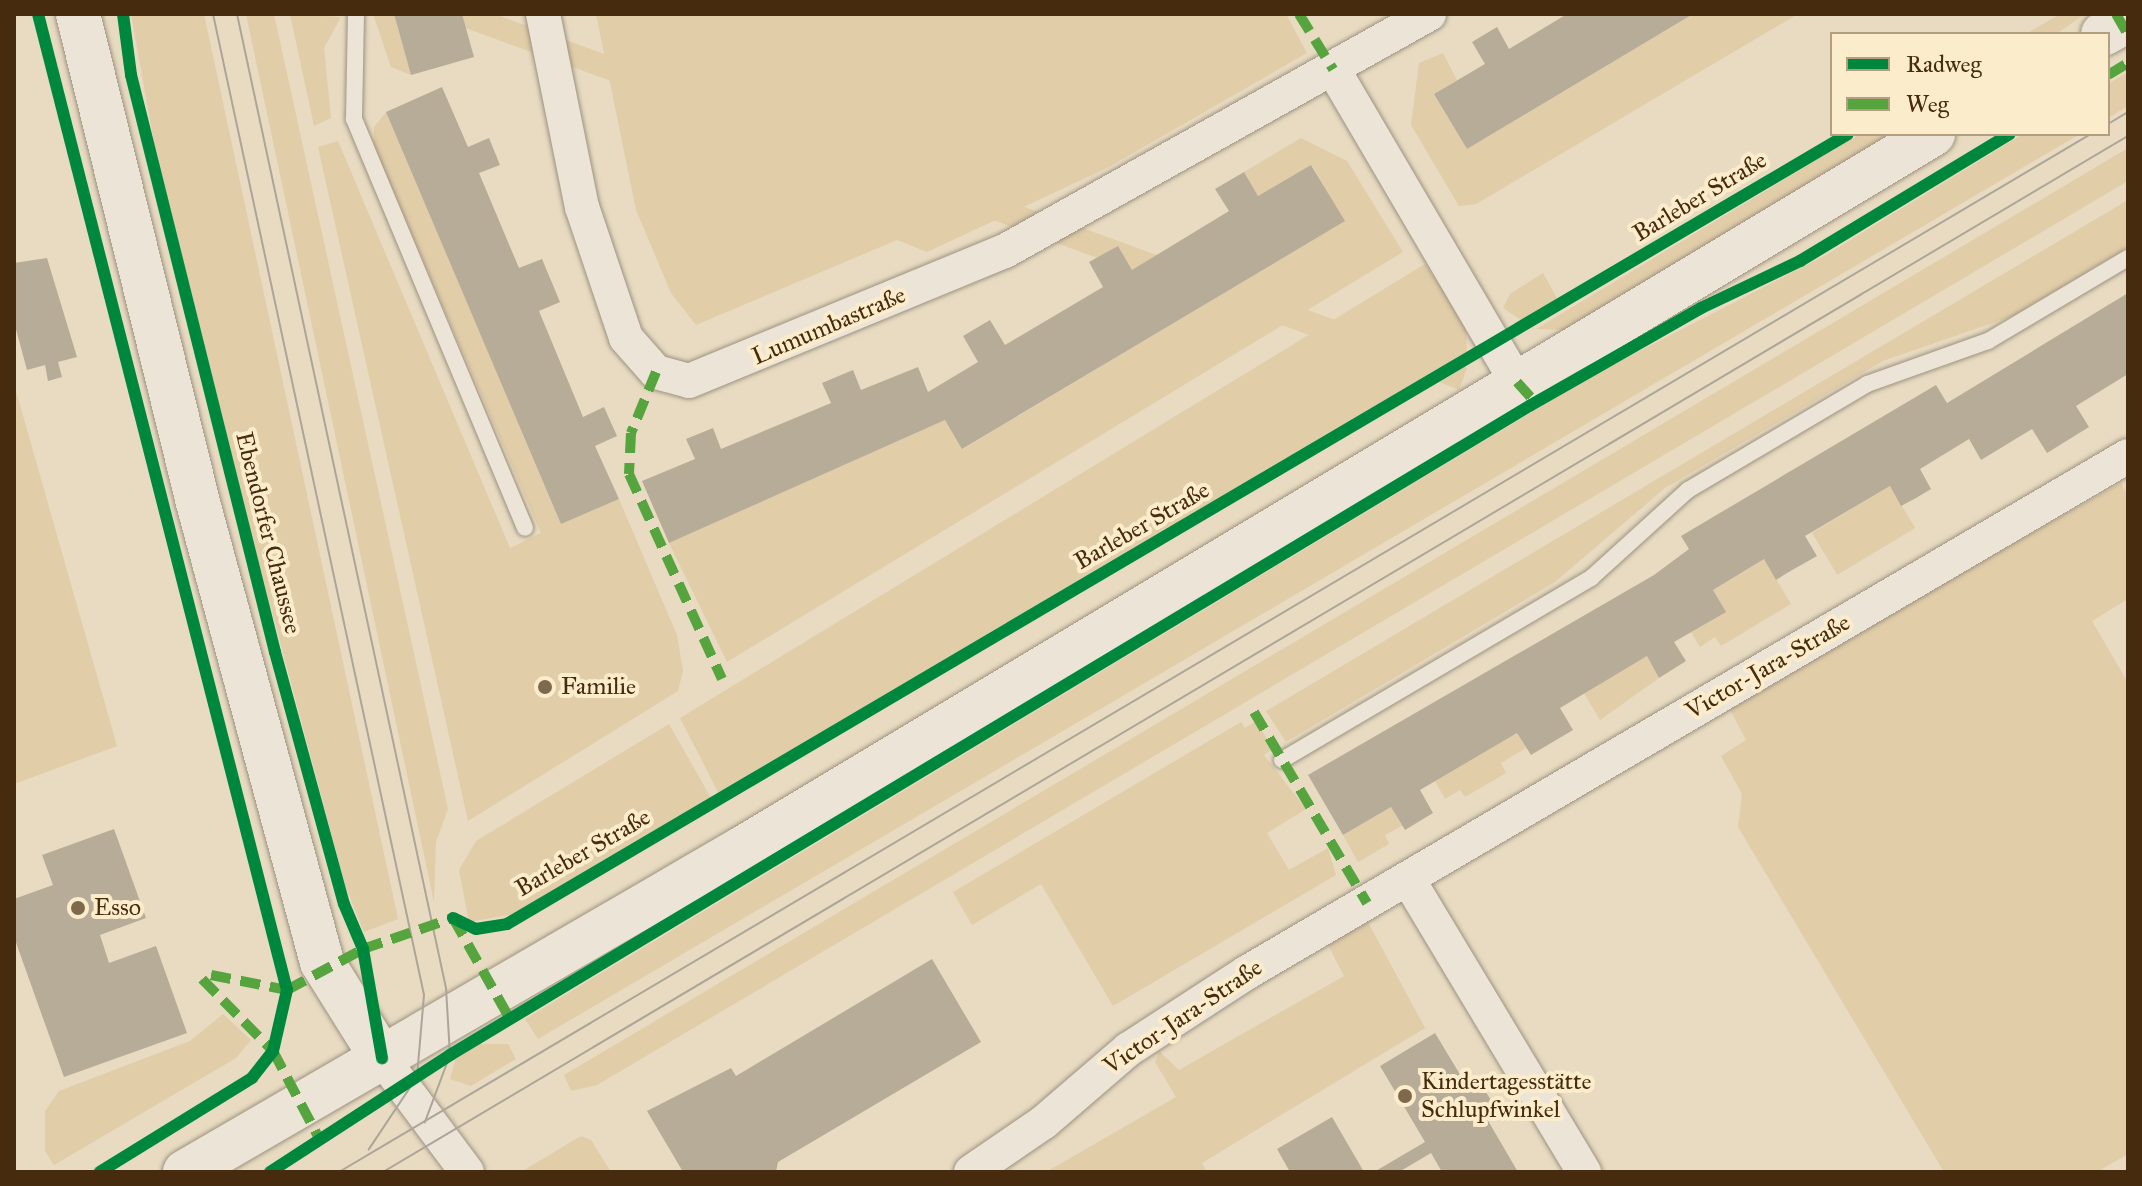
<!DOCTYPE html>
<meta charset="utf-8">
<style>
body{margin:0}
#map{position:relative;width:2142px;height:1186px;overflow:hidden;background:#e8dbc1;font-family:"IM FELL Great Primer",serif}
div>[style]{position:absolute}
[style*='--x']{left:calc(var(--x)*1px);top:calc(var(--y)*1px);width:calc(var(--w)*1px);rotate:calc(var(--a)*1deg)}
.green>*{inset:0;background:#e1cda8;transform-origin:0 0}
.building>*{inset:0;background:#b7ac98}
.roads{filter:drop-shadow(0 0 2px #9d9280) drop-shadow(0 0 2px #9d9280)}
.lane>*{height:16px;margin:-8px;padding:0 8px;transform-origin:8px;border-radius:8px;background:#ebe4d7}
.street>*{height:34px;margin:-17px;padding:0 17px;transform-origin:17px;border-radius:17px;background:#ebe4d7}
.secondary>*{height:44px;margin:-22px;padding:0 22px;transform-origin:22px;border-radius:22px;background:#ebe4d7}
.tram>*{height:2px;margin:-1px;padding:0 1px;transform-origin:1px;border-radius:1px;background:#aca598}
.quiet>*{height:10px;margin-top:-5px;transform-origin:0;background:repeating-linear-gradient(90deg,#55a43e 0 20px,transparent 0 30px)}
.cycleway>*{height:12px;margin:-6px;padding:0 6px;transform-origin:6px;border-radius:6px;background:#00873e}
.dots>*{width:22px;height:22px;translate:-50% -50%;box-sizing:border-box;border:4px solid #fbeccc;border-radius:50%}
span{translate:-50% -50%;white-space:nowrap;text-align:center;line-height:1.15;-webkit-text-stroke:8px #fbeccc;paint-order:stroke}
.street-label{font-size:24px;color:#472b0e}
.poi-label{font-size:24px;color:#472b0e}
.left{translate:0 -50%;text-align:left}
.frame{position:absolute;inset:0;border:16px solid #472b0e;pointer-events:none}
.legend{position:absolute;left:1830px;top:32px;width:280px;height:104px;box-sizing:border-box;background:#fbeccc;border:2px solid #b39f80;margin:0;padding:10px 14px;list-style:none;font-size:24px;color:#472b0e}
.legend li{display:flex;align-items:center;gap:16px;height:40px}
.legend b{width:40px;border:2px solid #b39f80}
</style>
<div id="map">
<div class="green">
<div style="clip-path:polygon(131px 14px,204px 14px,398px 919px,364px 932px,345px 885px,249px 526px,156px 154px)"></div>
<div style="clip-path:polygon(246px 14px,274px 14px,448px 809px,436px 842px,434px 902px)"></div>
<div style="clip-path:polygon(290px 14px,341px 17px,324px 48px,331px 118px,314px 126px)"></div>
<div style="clip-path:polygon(373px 14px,394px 14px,411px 75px,391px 67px)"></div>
<div style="clip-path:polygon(596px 14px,1286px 14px,1307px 53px,1107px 168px,927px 252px,897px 240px,696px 325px,671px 293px,636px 210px)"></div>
<div style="clip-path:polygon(1693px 14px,1798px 14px,1476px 204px,1459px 206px,1411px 125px,1419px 63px,1443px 53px,1457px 80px,1434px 94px,1467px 149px)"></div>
<div style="clip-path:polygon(2060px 14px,2085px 14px,2056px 34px,2026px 34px)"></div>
<div style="clip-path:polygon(2128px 72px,2128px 106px,2108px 118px,2108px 84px)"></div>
<div style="clip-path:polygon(386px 112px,565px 522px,619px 499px,677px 635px,683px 671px,678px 691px,468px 821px,318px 147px,338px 141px,510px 548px,541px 533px,374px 147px,374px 127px)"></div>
<div style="clip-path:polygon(1860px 134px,1891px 134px,1564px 330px,1536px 329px)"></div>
<div style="clip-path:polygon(2023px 134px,2080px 134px,538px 1039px,525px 1019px,1597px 373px,1826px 255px)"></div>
<div style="clip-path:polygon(1301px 138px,1347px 161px,1403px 252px,727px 662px,669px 543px,945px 420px,963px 449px,1344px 221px,1312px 165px,1258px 196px,1244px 172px)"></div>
<div style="clip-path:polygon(2128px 148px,2128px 181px,597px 1085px,571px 1091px,564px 1075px)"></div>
<div style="clip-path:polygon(2128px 200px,2128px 247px,2013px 316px,1883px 361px,1665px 488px,1555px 582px,1286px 742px,1266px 711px)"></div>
<div style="clip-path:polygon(1425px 264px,1466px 324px,1467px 355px,720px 796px,680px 718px)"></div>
<div style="clip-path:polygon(1543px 273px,1558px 300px,1521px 320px,1503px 308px,1510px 294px)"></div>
<div style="left:1467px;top:368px;width:23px;height:1142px;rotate:110deg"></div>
<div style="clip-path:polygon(14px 384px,117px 746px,14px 784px)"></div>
<div style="clip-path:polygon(2121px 483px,2128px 496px,2128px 599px,2092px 621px,2128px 683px,2128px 1154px,2097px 1172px,1944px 1172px,1738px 827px,1742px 794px,1721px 756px,1746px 740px,1727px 704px)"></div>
<div style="left:1890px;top:486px;width:49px;height:91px;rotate:59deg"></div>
<div style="clip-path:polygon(1764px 559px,1791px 604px,1721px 646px,1715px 637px,1700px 647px,1691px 632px,1725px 612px,1713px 590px)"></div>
<div style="clip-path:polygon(1647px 656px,1659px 678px,1600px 720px,1584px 693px)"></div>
<div style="clip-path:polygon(1256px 721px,1273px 749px,1264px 755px,1306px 809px,1267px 833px,1289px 870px,1328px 848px,1336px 875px,1113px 1006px,1041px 884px,972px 925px,953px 892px,1241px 722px,1245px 728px)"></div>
<div style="clip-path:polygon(669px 724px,711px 798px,514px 914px,469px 922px,459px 870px,476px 841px)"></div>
<div style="clip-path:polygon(1517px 733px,1526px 748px,1501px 763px,1506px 773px,1465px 797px,1460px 790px,1445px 799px,1435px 781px)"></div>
<div style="clip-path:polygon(1391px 807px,1402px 826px,1385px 835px,1389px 844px,1358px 862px,1343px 835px)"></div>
<div style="clip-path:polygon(1368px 922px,1425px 1028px,1202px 1163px,1207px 1172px,1046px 1172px,1176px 1097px,1155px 1062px,1159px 1051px,1179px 1070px,1344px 976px,1328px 945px)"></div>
<div style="clip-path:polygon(223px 1014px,251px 1040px,236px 1058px,54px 1165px,45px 1151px,45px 1111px,59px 1091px,190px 1041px)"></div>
<div style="clip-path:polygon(475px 1044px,508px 1044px,516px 1059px,471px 1086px,450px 1079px,457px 1054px)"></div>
<div style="clip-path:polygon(581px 1136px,591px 1140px,611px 1172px,521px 1172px)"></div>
</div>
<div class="building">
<div style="clip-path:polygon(394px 14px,462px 14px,474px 57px,411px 75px)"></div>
<div style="clip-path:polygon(1567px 14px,1693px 14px,1467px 149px,1434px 94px,1485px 64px,1472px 42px,1497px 27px,1509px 49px)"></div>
<div style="clip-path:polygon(442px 87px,468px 147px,489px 138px,500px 165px,479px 173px,519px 268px,542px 259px,560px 302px,539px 311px,583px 417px,604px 407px,617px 436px,595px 446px,619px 499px,561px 524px,386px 112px)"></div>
<div style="clip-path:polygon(1311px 165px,1345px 221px,962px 449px,945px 420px,669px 543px,642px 481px,695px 459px,686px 439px,713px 428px,721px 449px,831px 403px,822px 383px,853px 370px,861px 390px,918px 367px,928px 392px,978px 362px,963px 336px,990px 320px,1005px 345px,1103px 287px,1089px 262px,1118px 246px,1132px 270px,1229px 211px,1215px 189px,1244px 172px,1258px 196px)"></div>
<div style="clip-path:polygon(47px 258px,77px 357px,58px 362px,62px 377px,48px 381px,45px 365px,27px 370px,14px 322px,14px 263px)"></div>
<div style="clip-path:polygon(2128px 293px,2128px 374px,2076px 406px,2089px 427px,2047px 453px,2032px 429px,1981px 460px,1969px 439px,1920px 469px,1931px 489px,1916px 498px,1901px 506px,1890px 486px,1805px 536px,1817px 556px,1787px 573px,1776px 580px,1764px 559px,1713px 590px,1726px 612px,1674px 642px,1686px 661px,1659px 678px,1647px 656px,1560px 708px,1573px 730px,1546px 746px,1531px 755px,1517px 733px,1420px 790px,1433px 813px,1405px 830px,1391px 807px,1343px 835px,1308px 775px,1654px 575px,1689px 549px,1681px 536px,1936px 385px,1947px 403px)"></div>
<div style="clip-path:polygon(114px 829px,146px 918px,100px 935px,109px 963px,156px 946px,187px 1033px,64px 1077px,14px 937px,14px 899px,53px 885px,42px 855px)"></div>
<div style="clip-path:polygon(932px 959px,981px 1042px,778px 1162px,776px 1172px,683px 1172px,647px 1111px,731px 1068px,736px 1076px)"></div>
<div style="clip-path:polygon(1435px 1033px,1470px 1091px,1481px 1084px,1489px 1097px,1498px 1113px,1487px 1119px,1518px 1172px,1442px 1172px,1431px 1153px,1399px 1172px,1374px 1172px,1425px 1142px,1380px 1066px)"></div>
<div style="clip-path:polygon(1332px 1117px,1364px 1172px,1290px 1172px,1277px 1149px)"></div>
</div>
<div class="roads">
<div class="lane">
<div style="--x:356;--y:14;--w:105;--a:91.1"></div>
<div style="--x:354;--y:119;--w:443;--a:67.3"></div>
<div style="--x:1282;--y:760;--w:359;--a:-30.5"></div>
<div style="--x:1591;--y:578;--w:131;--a:-42.2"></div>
<div style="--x:1688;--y:490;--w:208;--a:-30.6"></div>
<div style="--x:1867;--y:384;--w:128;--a:-19.6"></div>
<div style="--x:1988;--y:341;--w:163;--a:-30.7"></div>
</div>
<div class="street">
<div style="--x:543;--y:14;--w:197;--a:78.6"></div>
<div style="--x:582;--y:207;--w:138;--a:71.4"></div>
<div style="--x:626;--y:338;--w:45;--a:48.6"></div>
<div style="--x:656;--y:372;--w:34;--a:15"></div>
<div style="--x:689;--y:381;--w:342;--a:-22.4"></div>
<div style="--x:1005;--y:251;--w:486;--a:-29.2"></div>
<div style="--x:1333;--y:69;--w:363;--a:59.6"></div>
<div style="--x:1408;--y:879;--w:342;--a:59"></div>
<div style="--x:382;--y:1058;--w:142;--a:53.3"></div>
<div style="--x:971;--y:1172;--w:88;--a:-34.4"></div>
<div style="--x:1044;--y:1122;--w:112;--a:-40.7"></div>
<div style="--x:1129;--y:1049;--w:140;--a:-33"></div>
<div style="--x:1246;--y:973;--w:1022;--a:-30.38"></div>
</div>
<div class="secondary">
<div style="--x:78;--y:14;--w:499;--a:76.2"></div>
<div style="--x:197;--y:499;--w:480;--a:74.9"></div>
<div style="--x:322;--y:962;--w:113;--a:58"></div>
<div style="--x:2103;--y:34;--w:29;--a:-29"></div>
<div style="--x:185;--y:1172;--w:645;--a:-30.14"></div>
<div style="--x:743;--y:848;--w:1388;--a:-30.96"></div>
</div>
</div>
<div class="tram">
<div style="--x:213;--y:14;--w:1003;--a:77.86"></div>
<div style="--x:424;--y:995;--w:82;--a:94.9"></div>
<div style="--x:417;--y:1077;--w:87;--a:123.7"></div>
<div style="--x:237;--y:14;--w:996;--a:77.89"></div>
<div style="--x:446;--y:988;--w:67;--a:86.6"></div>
<div style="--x:450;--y:1055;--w:72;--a:110.5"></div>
<div style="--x:2108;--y:124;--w:23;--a:-31"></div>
<div style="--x:339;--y:1172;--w:2036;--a:-30.65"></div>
<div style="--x:383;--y:1172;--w:2029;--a:-30.7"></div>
</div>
<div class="quiet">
<div style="--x:1299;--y:14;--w:65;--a:58.3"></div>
<div style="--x:2116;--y:14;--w:24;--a:60"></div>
<div style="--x:2108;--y:75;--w:23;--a:-31"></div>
<div style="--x:656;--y:372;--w:66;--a:112.3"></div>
<div style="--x:631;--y:433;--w:41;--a:92.8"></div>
<div style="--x:629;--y:474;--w:225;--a:65.6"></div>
<div style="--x:1517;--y:382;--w:27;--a:48"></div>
<div style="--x:1254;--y:712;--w:222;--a:59.4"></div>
<div style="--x:211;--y:975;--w:77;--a:11.2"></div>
<div style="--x:287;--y:990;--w:86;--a:-28.3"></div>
<div style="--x:363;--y:949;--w:95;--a:-19"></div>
<div style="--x:453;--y:918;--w:116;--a:60.6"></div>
<div style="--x:202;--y:979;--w:101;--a:45.4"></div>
<div style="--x:273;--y:1051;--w:103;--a:62.2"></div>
</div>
<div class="cycleway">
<div style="--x:38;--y:14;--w:1007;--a:75.69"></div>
<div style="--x:287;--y:990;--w:63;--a:102.9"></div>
<div style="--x:273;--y:1051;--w:34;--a:128"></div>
<div style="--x:252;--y:1078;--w:179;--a:148.3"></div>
<div style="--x:123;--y:14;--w:62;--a:82.5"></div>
<div style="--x:131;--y:75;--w:595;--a:75.99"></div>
<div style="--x:275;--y:652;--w:261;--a:74.7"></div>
<div style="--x:344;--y:904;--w:49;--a:67.1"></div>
<div style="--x:363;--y:949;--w:111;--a:80.1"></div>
<div style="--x:453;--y:918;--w:25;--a:26"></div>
<div style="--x:476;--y:929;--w:31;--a:-9"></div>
<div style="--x:507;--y:924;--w:1556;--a:-30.5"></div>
<div style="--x:270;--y:1172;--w:215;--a:-33"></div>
<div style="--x:450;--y:1055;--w:1261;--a:-31.02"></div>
<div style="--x:1531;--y:405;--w:196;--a:-29.7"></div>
<div style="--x:1701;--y:308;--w:110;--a:-25.4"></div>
<div style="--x:1800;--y:261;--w:245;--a:-31.2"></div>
</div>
<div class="dots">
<div style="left:545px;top:687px;background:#7f694d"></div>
<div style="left:78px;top:908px;background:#7f694d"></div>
<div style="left:1405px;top:1096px;background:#7f694d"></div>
</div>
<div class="street-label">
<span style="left:1700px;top:197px;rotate:-31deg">Barleber Straße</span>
<span style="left:829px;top:326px;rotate:-23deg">Lumumbastraße</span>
<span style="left:1142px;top:526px;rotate:-30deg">Barleber Straße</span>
<span style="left:268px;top:533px;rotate:76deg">Ebendorfer Chaussee</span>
<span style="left:1768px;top:667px;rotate:-30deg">Victor-Jara-Straße</span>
<span style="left:583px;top:853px;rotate:-30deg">Barleber Straße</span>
<span style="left:1183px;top:1017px;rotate:-34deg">Victor-Jara-Straße</span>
</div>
<div class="poi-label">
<span class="left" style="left:561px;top:687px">Familie</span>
<span class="left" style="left:94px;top:908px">Esso</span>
<span class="left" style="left:1421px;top:1096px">Kindertagesstätte<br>Schlupfwinkel</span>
</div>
<div class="frame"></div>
<ul class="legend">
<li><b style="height:10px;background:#00873e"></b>Radweg</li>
<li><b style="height:10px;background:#55a43e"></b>Weg</li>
</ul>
</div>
